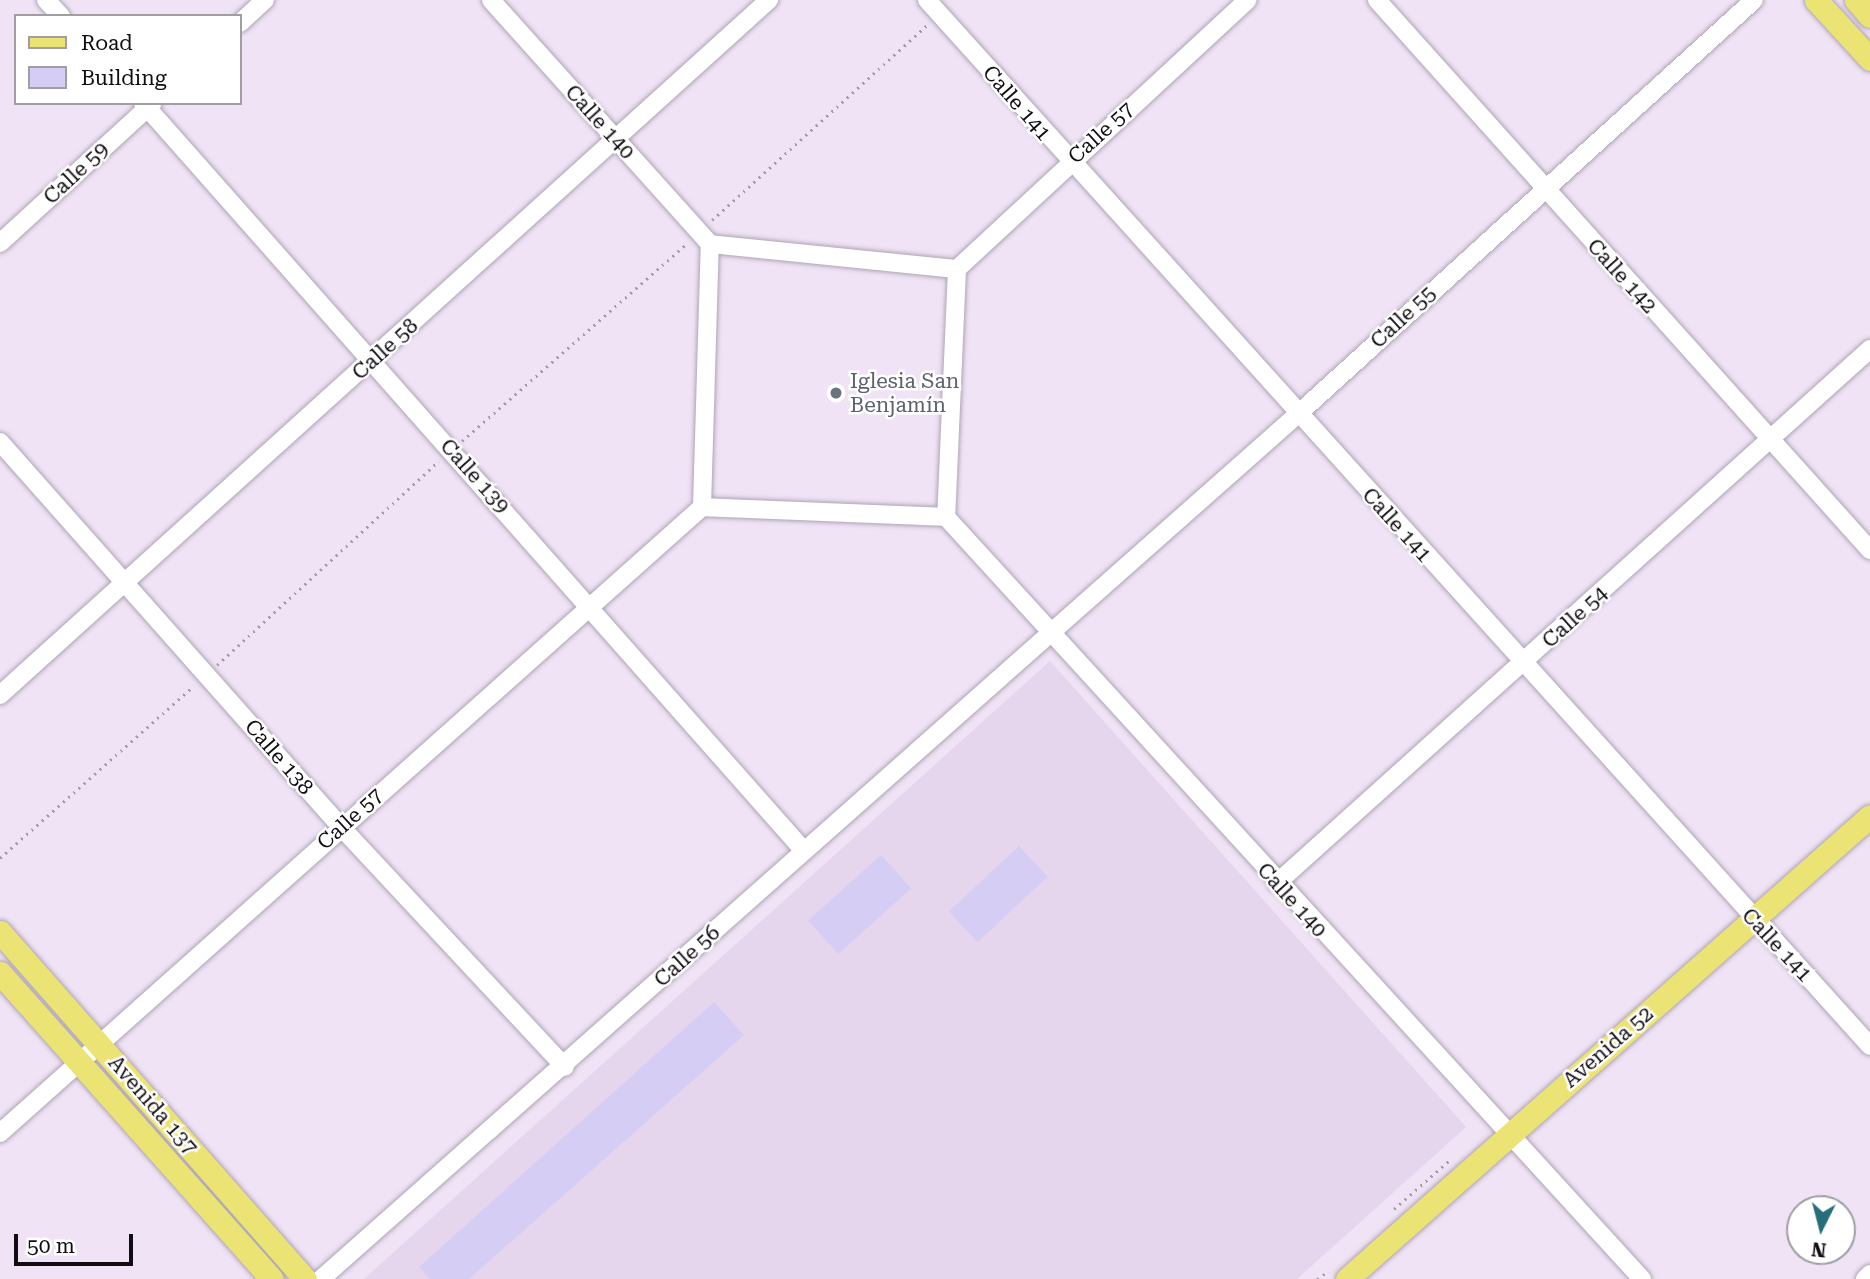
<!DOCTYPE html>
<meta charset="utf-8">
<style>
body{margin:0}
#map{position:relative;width:1870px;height:1279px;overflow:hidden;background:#efe3f5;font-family:"Roboto Serif",serif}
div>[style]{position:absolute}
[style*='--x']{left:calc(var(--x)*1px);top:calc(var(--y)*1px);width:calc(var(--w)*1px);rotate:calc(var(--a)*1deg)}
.built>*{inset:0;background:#e5d5ed}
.building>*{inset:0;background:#d5cdf4;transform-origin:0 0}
.path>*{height:2.5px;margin-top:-1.25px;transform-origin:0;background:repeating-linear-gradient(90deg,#a59caa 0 2px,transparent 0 7px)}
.roads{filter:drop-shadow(0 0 2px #afa4b5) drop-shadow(0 0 2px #afa4b5)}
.minor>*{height:18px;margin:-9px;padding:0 9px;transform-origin:9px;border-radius:9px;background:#fff}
.major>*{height:23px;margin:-11.5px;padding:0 11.5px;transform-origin:11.5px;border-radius:11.5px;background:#ebe474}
.dots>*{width:19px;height:19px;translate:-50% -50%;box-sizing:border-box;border:4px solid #fff;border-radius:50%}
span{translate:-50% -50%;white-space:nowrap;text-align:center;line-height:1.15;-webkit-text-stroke:5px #fff;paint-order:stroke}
.street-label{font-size:21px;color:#110d13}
.worship-label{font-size:21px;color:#5b616d}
.left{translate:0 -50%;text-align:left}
.legend{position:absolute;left:14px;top:14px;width:228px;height:91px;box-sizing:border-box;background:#fff;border:2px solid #a09ea1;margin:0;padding:9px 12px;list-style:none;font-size:21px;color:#110d13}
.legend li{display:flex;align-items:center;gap:14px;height:35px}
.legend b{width:35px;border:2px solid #a09ea1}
.north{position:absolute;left:1786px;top:1195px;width:70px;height:70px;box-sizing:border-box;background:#fff;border:2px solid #a09ea1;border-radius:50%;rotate:186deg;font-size:19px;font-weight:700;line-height:28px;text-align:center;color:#110d13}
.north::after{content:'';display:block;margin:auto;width:24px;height:32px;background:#266e79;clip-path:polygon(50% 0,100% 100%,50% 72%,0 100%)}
.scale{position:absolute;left:14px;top:1234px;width:119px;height:32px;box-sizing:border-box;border:4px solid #110d13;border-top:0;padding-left:9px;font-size:21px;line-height:24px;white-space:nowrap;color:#110d13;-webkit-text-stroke:5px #fff;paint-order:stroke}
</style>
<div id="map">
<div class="built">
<div style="clip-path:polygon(1050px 661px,1466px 1127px,1297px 1279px,364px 1279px)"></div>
</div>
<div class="building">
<div style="left:1019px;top:846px;width:42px;height:96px;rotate:47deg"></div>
<div style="left:881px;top:855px;width:45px;height:98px;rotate:48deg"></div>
<div style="clip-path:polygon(714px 1002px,744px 1035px,469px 1279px,430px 1279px,419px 1267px)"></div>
</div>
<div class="path">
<div style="--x:712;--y:220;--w:290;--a:-42.2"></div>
<div style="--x:462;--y:441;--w:298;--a:-41.3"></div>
<div style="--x:217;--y:665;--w:301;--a:-42.6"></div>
<div style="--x:0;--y:858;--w:259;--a:-41.6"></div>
<div style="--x:1394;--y:1209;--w:77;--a:-41.3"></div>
<div style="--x:1317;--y:1279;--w:14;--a:-34"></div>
</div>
<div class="roads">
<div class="minor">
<div style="--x:46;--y:0;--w:22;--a:47"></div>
<div style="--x:491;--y:0;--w:328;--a:48.1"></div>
<div style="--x:927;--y:0;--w:1408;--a:47.96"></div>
<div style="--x:1377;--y:0;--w:739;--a:48.13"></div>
<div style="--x:240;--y:23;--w:34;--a:-43"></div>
<div style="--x:143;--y:103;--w:998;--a:48.53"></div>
<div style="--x:0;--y:243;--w:207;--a:-42.5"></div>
<div style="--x:710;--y:244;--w:248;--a:5.8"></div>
<div style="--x:957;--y:269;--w:248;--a:92.5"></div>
<div style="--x:957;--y:269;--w:396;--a:-42.8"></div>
<div style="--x:0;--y:442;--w:514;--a:48.47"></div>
<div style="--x:341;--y:827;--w:328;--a:47"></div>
<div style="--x:702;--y:507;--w:263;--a:-88.3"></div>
<div style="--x:702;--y:507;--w:244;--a:2.3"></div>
<div style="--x:946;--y:517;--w:1032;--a:47.59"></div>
<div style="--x:0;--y:695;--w:1037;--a:-42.11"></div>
<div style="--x:1277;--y:883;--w:798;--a:-42"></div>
<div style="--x:0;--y:1133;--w:941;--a:-41.72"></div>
<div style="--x:321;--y:1279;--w:1303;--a:-41.52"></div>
<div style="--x:1297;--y:415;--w:617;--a:-42.24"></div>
<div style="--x:1865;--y:1279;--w:7;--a:-45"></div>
</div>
<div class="major">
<div style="--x:1816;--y:0;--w:80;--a:47.5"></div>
<div style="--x:1856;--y:0;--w:21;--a:49"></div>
<div style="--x:0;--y:932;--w:462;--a:48.7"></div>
<div style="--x:0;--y:973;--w:409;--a:48.4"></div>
<div style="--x:1347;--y:1279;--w:698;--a:-41.52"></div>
</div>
</div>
<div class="dots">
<div style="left:836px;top:393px;background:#6b7280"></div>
</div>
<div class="street-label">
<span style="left:1017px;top:103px;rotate:49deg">Calle 141</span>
<span style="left:600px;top:122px;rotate:48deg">Calle 140</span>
<span style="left:1101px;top:133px;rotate:-42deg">Calle 57</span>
<span style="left:76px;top:173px;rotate:-43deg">Calle 59</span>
<span style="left:1622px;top:276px;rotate:48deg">Calle 142</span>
<span style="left:1403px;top:317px;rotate:-43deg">Calle 55</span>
<span style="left:385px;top:349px;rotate:-42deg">Calle 58</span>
<span style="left:475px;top:476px;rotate:48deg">Calle 139</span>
<span style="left:1397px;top:525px;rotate:48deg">Calle 141</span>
<span style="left:1575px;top:617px;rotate:-42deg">Calle 54</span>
<span style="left:279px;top:757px;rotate:49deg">Calle 138</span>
<span style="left:350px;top:819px;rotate:-42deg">Calle 57</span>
<span style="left:1292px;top:900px;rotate:48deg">Calle 140</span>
<span style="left:1777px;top:945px;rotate:47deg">Calle 141</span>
<span style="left:687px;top:956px;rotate:-42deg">Calle 56</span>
<span style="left:1608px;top:1047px;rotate:-41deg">Avenida 52</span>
<span style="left:153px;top:1105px;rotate:49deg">Avenida 137</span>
</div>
<div class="worship-label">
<span class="left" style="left:850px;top:393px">Iglesia San<br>Benjamín</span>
</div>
<ul class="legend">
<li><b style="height:9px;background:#ebe474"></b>Road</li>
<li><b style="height:19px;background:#d5cdf4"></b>Building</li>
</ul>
<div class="north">N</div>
<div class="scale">50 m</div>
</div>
